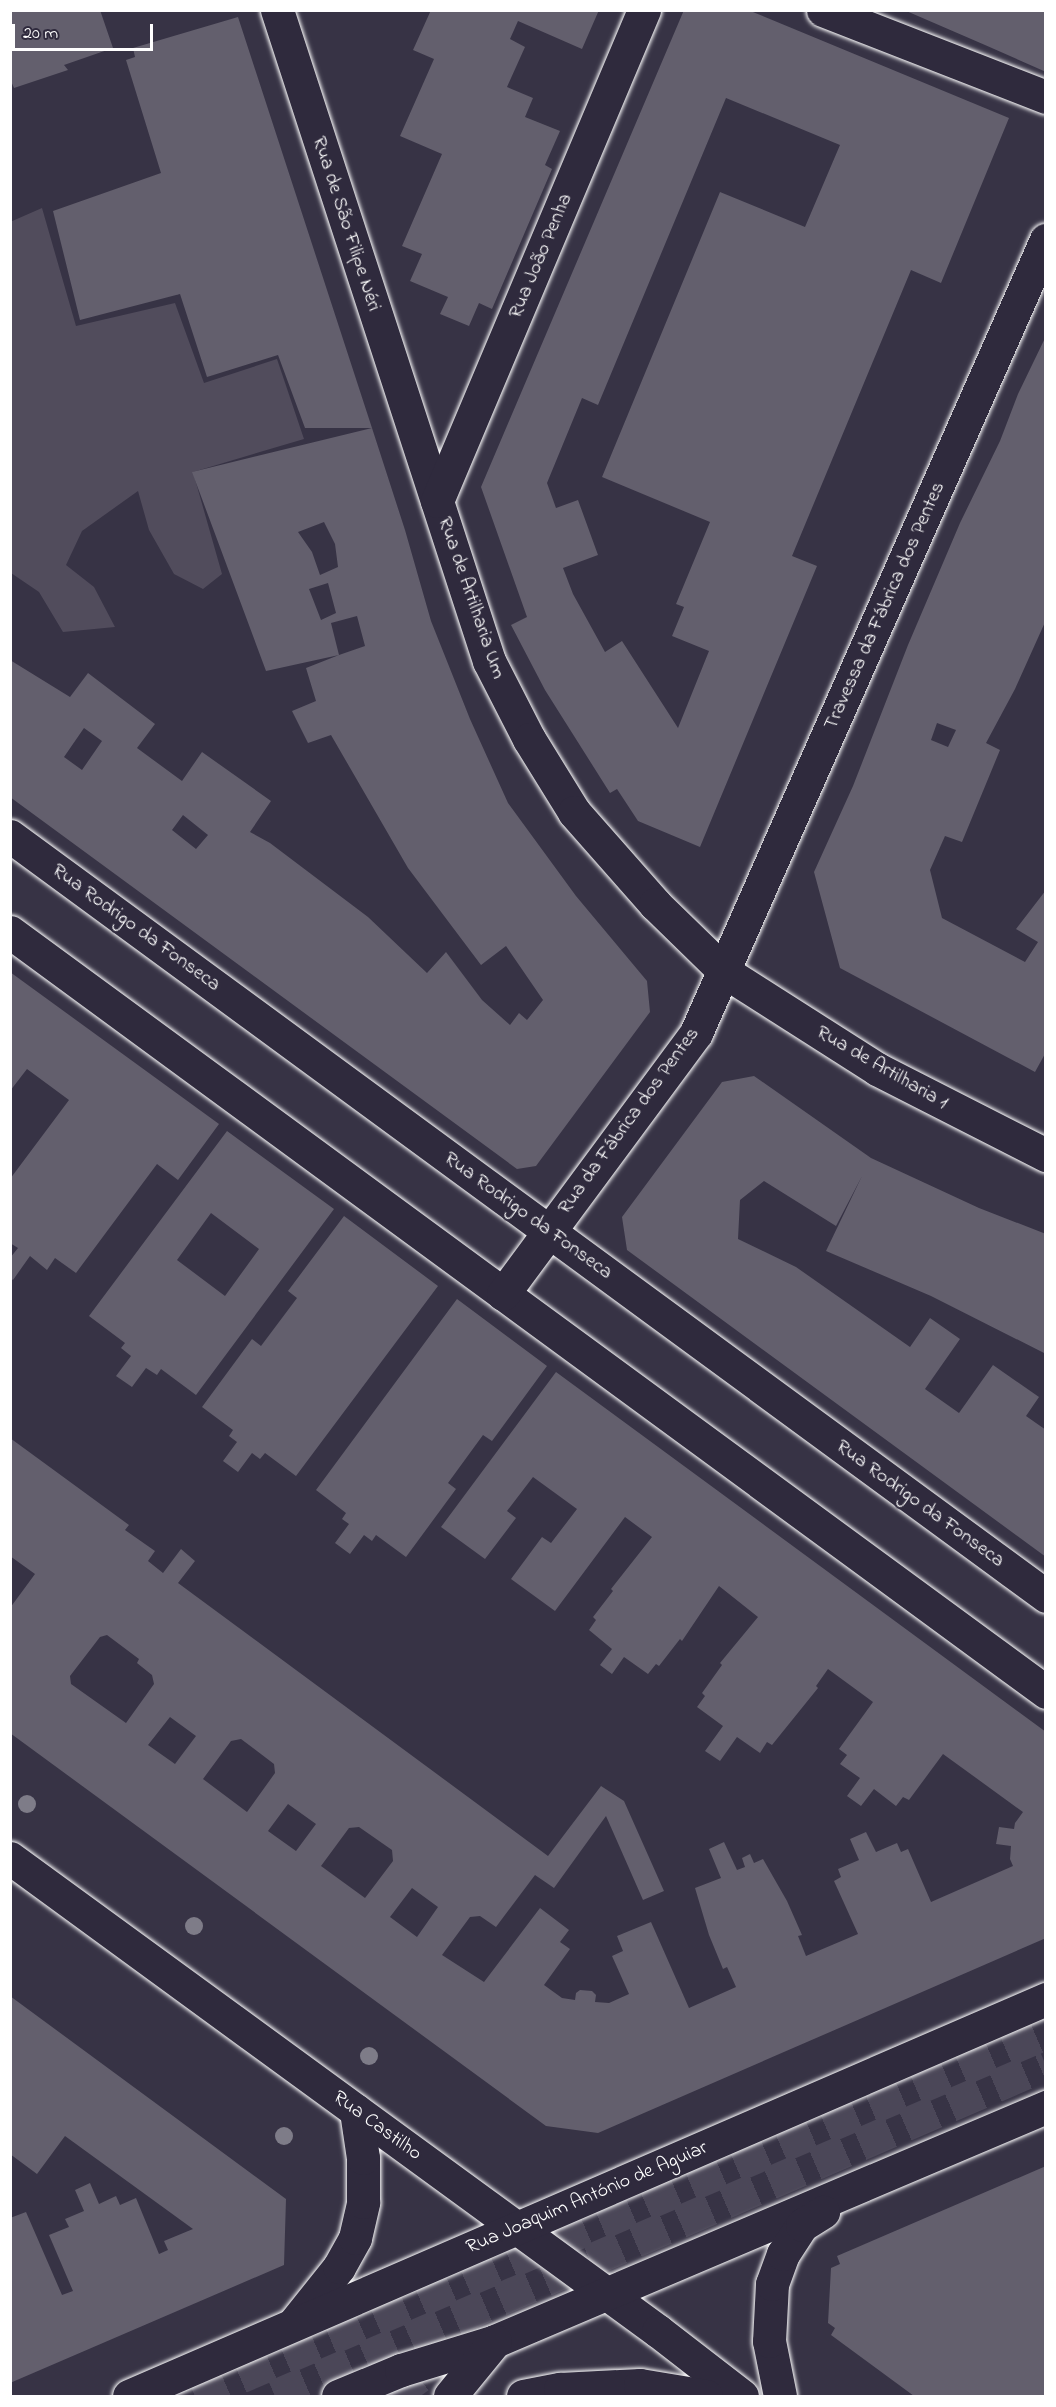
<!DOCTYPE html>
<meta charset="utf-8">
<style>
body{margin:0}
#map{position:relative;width:1056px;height:2407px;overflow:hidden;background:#373345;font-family:"Indie Flower",sans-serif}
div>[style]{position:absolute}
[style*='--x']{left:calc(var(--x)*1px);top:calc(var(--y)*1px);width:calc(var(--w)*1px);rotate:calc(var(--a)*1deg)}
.green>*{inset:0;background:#514c5c}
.building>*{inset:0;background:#635f6d}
.highway-tunnel>*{height:33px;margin-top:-16.5px;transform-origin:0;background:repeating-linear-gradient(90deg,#4b4758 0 33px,transparent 0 49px)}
.roads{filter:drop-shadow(0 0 2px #fff) drop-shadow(0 0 2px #fff)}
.street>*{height:33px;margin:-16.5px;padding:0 16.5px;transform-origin:16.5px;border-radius:16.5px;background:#2f2a3d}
.secondary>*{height:33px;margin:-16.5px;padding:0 16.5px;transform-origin:16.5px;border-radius:16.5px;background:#2f2a3d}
.primary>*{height:33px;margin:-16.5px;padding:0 16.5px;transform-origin:16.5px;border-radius:16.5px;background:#2f2a3d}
.trees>*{width:18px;height:18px;margin:-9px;border-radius:50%;background:#7e7c88}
span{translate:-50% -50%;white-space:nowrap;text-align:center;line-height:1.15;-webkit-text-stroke:4.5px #2f2a3d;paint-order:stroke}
.street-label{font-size:20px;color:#fff}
.frame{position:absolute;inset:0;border:12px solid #fff;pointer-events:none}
.scale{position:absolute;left:12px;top:24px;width:141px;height:27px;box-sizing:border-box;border:3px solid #fff;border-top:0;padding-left:8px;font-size:18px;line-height:21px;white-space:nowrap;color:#fff;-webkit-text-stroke:4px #2f2a3d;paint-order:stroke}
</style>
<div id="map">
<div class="green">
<div style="clip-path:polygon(42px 208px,76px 326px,175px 303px,204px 383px,277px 359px,304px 439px,193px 472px,222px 574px,203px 589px,174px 574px,149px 530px,138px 491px,82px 531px,66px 565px,94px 587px,115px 627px,63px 632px,39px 592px,11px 573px,10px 222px)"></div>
</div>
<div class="building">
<div style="clip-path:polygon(10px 10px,100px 10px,113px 48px,64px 65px,68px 70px,14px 88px,10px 79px)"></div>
<div style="clip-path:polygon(431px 10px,599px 10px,582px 49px,518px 21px,510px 39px,525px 47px,507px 87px,533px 98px,525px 117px,560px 131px,545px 165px,552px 169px,492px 309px,479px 303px,469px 326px,440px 314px,448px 297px,410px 281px,422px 254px,402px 246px,442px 154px,400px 136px,434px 59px,413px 50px)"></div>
<div style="clip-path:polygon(evenodd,684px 10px,748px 10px,1009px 118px,941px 283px,911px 270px,792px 556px,817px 566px,700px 847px,638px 821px,617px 789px,610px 793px,545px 690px,511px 625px,527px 617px,481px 487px,684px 10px,726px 98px,840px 145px,805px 227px,720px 192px,602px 477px,710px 522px,676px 604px,684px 607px,672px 636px,709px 651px,678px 728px,622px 641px,605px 652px,573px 594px,563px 568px,598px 555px,578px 500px,556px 508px,547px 483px,582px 398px,598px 405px,726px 98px)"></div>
<div style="clip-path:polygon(904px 10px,1046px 10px,1046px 72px,985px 45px)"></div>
<div style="clip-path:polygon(evenodd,238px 17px,372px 428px,405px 530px,431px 621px,470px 719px,508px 803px,576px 896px,647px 981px,650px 1012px,536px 1166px,517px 1169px,10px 797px,10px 660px,70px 697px,88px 673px,155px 724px,137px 748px,182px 781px,202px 752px,271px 801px,250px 832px,270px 843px,368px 917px,427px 973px,446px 952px,482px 1000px,510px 1025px,519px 1013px,527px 1020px,543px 1000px,506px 946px,481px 965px,408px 868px,331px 735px,308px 743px,292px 711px,316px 701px,306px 668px,339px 655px,365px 646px,357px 616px,331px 623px,339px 655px,266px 671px,192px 472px,372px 428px,305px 428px,278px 355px,207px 377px,180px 294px,80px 320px,53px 211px,161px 173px,126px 60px,135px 57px,133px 48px,238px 17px,324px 522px,335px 544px,338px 567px,320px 575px,312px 552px,298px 532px,324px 522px,238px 17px,328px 583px,336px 613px,321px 620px,309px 589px,328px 583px,238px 17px,84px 728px,102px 741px,82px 770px,64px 757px,84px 728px,238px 17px,183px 815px,208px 835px,196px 849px,172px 830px,183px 815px)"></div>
<div style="clip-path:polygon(evenodd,1046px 336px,1046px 620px,1015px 689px,986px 743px,1000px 750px,962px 842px,945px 836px,930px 870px,942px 918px,1025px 962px,1038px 942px,1016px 929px,1046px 890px,1046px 1052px,1035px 1072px,840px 968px,814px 872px,853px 786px,908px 645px,960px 523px,1000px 441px,1018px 394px,1046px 336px,937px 723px,956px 730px,948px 747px,931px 740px,937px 723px)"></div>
<div style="clip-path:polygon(10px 972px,219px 1124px,178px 1180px,157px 1164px,76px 1273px,55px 1258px,47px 1270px,30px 1256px,13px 1280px,10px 1278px,10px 1258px,18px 1248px,10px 1243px,10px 1179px,69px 1100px,27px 1069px,10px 1091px)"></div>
<div style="clip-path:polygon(754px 1076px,871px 1158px,979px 1208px,1046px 1234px,1046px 1354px,931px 1296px,826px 1251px,862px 1176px,836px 1226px,764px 1181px,740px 1200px,738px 1239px,796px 1267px,910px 1347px,930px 1318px,960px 1339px,925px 1389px,959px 1413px,993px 1365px,1039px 1397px,1026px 1416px,1046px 1430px,1046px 1557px,627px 1250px,622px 1217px,722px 1082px)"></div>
<div style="clip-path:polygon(evenodd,227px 1131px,334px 1209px,196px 1395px,161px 1369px,157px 1375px,146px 1368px,132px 1387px,116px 1376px,131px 1356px,121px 1348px,125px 1343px,89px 1316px,227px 1131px,211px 1213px,259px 1249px,225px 1296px,177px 1260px,211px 1213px)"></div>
<div style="clip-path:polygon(344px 1216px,438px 1286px,296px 1476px,265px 1453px,260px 1459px,252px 1453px,238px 1472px,223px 1461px,237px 1442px,229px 1436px,233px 1430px,202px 1407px,252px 1339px,261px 1346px,297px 1298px,288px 1291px)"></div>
<div style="clip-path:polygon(457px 1299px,547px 1366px,492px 1441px,483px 1435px,448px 1483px,456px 1489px,406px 1557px,376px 1535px,372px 1541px,364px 1535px,350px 1554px,335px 1543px,349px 1524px,342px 1519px,346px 1513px,316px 1490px)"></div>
<div style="clip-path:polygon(evenodd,556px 1372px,1046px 1732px,1046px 1938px,598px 2133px,546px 2126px,10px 1733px,10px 1608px,35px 1574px,10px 1556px,10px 1438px,129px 1525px,125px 1530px,155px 1551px,148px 1561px,163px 1573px,181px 1549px,195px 1561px,178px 1583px,548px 1856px,601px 1786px,624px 1801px,664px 1891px,643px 1900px,606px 1816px,554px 1888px,535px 1875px,496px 1927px,480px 1916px,470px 1917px,442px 1955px,484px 1982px,540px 1908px,569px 1930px,560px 1942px,570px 1949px,544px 1985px,562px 1998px,575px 2000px,576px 1993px,580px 1990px,592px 1991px,596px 1995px,595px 2002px,609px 2003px,629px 1994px,612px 1956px,623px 1951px,617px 1936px,651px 1922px,689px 2008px,736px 1987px,727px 1967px,723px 1969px,709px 1935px,695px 1888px,721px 1878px,709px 1849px,724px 1842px,737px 1870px,745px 1867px,742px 1858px,750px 1854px,754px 1863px,763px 1859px,787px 1901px,802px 1935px,798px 1936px,806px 1956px,858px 1934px,834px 1881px,841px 1877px,838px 1869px,859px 1860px,850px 1839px,866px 1832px,876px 1852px,897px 1843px,901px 1852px,908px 1849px,931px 1902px,1013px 1866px,1010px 1859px,1011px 1846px,996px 1844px,999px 1827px,1014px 1829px,1015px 1823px,1023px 1812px,943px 1754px,909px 1800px,903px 1797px,896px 1806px,874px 1789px,861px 1806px,847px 1796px,860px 1778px,840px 1764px,847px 1755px,839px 1749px,873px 1702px,828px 1669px,816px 1686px,818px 1688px,772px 1745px,767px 1742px,760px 1753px,737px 1737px,720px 1761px,705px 1751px,723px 1726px,697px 1707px,705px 1696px,702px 1693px,722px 1665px,720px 1663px,758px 1617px,719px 1586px,682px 1641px,680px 1639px,659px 1666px,656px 1664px,648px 1674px,624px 1657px,612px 1674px,600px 1665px,612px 1649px,589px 1630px,596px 1620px,593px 1617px,613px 1591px,611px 1589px,652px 1537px,625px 1517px,555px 1611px,511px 1579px,542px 1537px,551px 1543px,577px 1509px,533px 1477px,507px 1511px,516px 1518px,485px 1559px,441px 1527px,556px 1372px,107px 1635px,139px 1659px,137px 1663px,152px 1675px,154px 1684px,126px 1723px,71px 1684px,70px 1676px,100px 1637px,107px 1635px,556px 1372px,170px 1717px,196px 1736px,175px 1764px,148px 1745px,170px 1717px,556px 1372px,241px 1739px,274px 1764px,275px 1773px,247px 1812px,203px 1779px,231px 1741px,241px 1739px,556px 1372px,288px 1804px,316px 1824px,296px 1851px,268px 1831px,288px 1804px,556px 1372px,359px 1827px,392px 1850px,393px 1861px,365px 1898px,321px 1866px,349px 1828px,359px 1827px,556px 1372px,412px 1888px,438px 1907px,417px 1937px,390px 1917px,412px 1888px)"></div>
<div style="clip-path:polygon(10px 1996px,286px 2199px,284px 2265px,10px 2383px,10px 2218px,26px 2212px,62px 2295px,73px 2291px,49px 2235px,69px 2227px,65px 2219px,84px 2211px,75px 2190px,90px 2183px,99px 2204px,116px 2196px,120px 2205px,136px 2198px,159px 2254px,168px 2250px,164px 2241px,193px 2229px,65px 2136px,37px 2174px,10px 2154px)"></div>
<div style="clip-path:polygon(1046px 2166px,1046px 2396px,914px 2396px,831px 2335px,835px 2328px,828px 2323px,831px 2268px,840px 2264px,837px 2256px)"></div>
</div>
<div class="highway-tunnel">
<div style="--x:195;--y:2396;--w:925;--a:-23.1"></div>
<div style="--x:275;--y:2396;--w:839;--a:-23.3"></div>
<div style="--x:392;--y:2396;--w:61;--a:-36.3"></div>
</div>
<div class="roads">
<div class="street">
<div style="--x:277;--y:10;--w:685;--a:71.96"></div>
<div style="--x:489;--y:661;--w:88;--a:62.9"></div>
<div style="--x:529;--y:739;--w:86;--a:58.3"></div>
<div style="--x:574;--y:812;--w:123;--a:48.6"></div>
<div style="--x:655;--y:904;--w:98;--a:44.2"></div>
<div style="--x:725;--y:972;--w:180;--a:32.5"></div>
<div style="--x:877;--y:1069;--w:190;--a:27"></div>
<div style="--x:823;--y:10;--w:239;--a:21.3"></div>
<div style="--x:437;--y:501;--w:533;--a:-67.14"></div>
<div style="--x:10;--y:836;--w:1285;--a:36.26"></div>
<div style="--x:10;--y:932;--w:1285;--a:36.26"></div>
<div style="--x:503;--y:1294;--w:325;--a:-53.5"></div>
<div style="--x:696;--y:1033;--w:867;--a:-66.19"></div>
</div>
<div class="secondary">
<div style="--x:10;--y:1858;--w:802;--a:36.13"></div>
<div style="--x:658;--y:2331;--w:106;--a:37.7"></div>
</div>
<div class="primary">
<div style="--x:295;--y:2322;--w:70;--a:-51.3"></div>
<div style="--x:339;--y:2267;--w:33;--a:-61"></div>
<div style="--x:355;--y:2238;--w:37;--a:-77"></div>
<div style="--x:363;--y:2202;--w:44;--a:-90"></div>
<div style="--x:363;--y:2158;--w:48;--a:-98.5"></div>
<div style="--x:129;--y:2396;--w:999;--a:-23.41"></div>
<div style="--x:338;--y:2396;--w:68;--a:-22.4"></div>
<div style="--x:401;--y:2370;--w:98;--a:-17.1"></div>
<div style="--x:495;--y:2341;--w:599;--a:-23.01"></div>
<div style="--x:450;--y:2396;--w:71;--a:-50.7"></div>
<div style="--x:523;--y:2396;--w:38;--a:-11"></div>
<div style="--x:560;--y:2389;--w:80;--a:-2.9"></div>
<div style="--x:640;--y:2385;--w:67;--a:9.5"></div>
<div style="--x:780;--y:2396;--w:56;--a:-101.3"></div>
<div style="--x:769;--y:2341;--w:57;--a:-87"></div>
<div style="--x:772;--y:2284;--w:32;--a:-70"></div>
<div style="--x:783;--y:2254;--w:35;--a:-57"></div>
<div style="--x:802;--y:2225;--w:25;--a:-32"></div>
</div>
</div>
<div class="trees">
<div style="left:27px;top:1804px"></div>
<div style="left:194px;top:1926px"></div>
<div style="left:369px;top:2056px"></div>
<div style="left:284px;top:2136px"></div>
</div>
<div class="street-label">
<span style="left:346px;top:224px;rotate:72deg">Rua de São Filipe Néri</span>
<span style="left:541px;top:256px;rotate:-67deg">Rua João Penha</span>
<span style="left:471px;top:598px;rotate:71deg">Rua de Artilharia Um</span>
<span style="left:885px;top:606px;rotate:-66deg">Travessa da Fábrica dos Pentes</span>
<span style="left:136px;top:928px;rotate:36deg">Rua Rodrigo da Fonseca</span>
<span style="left:882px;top:1068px;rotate:30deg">Rua de Artilharia 1</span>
<span style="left:629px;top:1121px;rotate:-54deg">Rua da Fábrica dos Pentes</span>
<span style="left:528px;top:1216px;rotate:36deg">Rua Rodrigo da Fonseca</span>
<span style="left:920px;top:1504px;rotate:36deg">Rua Rodrigo da Fonseca</span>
<span style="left:377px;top:2126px;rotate:36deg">Rua Castilho</span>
<span style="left:587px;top:2198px;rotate:-23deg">Rua Joaquim António de Aguiar</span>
</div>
<div class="frame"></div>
<div class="scale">20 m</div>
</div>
